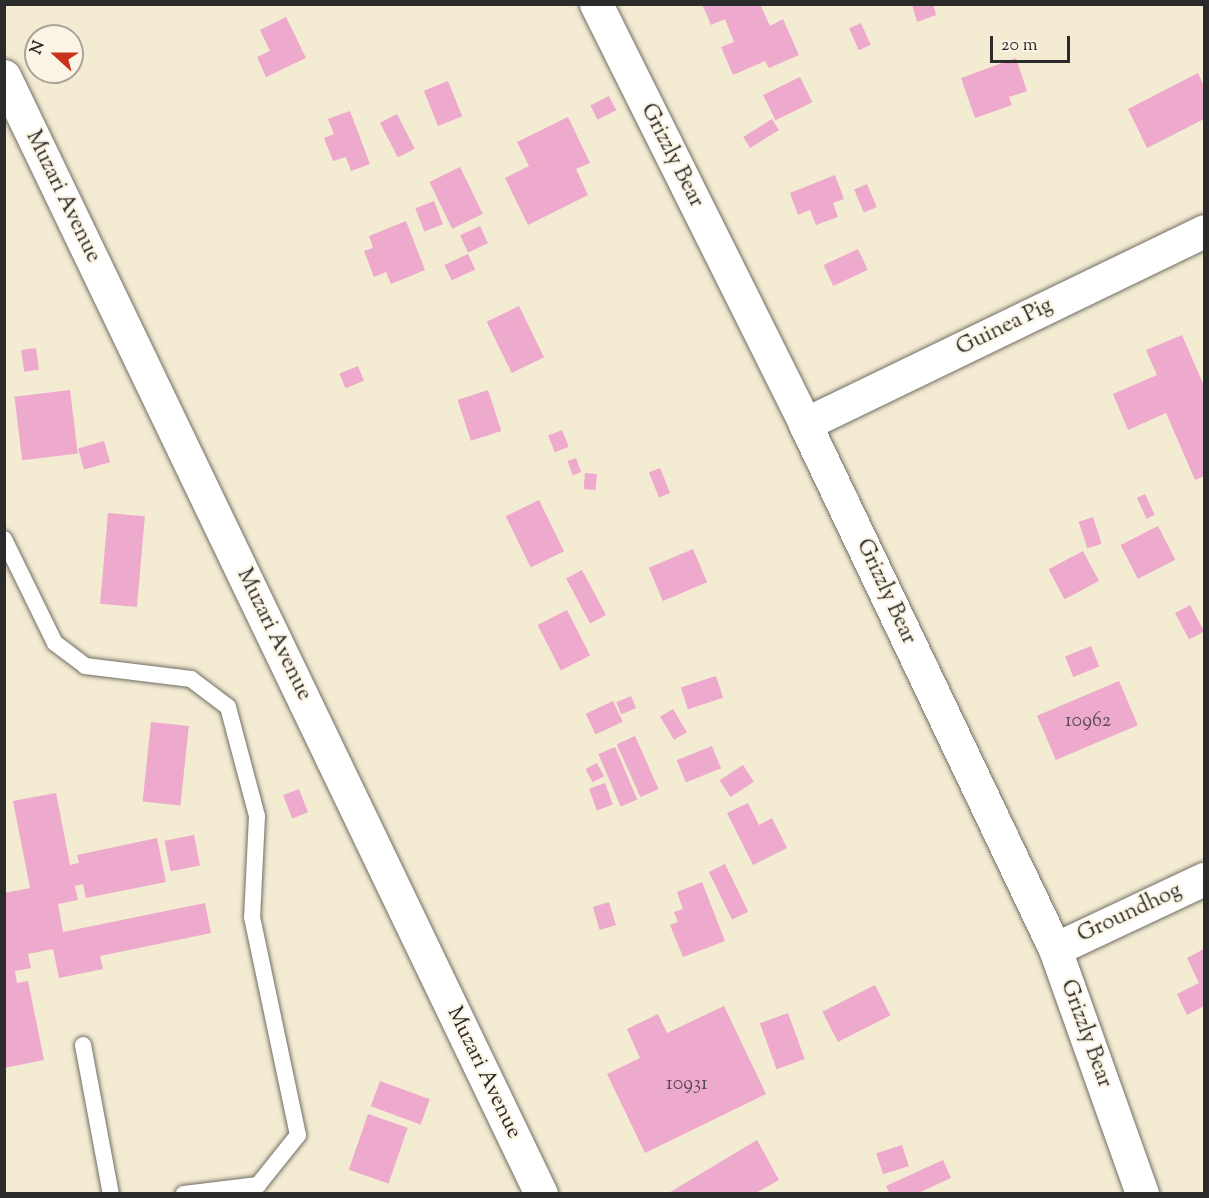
<!DOCTYPE html>
<style>
body{margin:0}
#map{position:relative;width:1209px;height:1198px;overflow:hidden;background:#f3ebd2;font-family:"Sorts Mill Goudy",serif}
div>[style]{position:absolute}
[style*='--x']{left:calc(var(--x)*1px);top:calc(var(--y)*1px);width:calc(var(--w)*1px);rotate:calc(var(--a)*1deg)}
.building>*{inset:0;background:#edaacd;transform-origin:0 0}
.roads{filter:drop-shadow(0 0 2px #716e65) drop-shadow(0 0 2px #716e65)}
.service>*{height:16px;margin:-8px;padding:0 8px;transform-origin:8px;border-radius:8px;background:#fff}
.minor>*{height:33px;margin:-16.5px;padding:0 16.5px;transform-origin:16.5px;border-radius:16.5px;background:#fff}
.tertiary>*{height:33px;margin:-16.5px;padding:0 16.5px;transform-origin:16.5px;border-radius:16.5px;background:#fff}
span{translate:-50% -50%;white-space:nowrap;text-align:center;line-height:1.15;-webkit-text-stroke:4.5px #fcf5e5;paint-order:stroke}
.number-label{font-size:20px;color:#5c4b54}
.number-label span{-webkit-text-stroke-width:0}
.street-label{font-size:22px;color:#2b2b2b}
.frame{position:absolute;inset:0;border:6px solid #2b2b2b;pointer-events:none}
.north{position:absolute;left:24px;top:24px;width:60px;height:60px;box-sizing:border-box;background:#fcf5e5;border:2px solid #a8a49b;border-radius:50%;rotate:291deg;font-size:16px;font-weight:700;line-height:24px;text-align:center;color:#2b2b2b}
.north::after{content:'';display:block;margin:auto;width:21px;height:27px;background:#c8321e;clip-path:polygon(50% 0,100% 100%,50% 72%,0 100%)}
.scale{position:absolute;left:990px;top:36px;width:80px;height:27px;box-sizing:border-box;border:3px solid #2b2b2b;border-top:0;padding-left:8px;font-size:18px;line-height:21px;white-space:nowrap;color:#2b2b2b;-webkit-text-stroke:4px #fcf5e5;paint-order:stroke}
</style>
<div id="map">
<div class="building">
<div style="clip-path:polygon(702px 4px,760px 4px,770px 26px,783px 19px,799px 55px,769px 68px,765px 61px,733px 75px,721px 47px,734px 42px,725px 19px,711px 25px)"></div>
<div style="clip-path:polygon(912px 4px,933px 4px,936px 15px,917px 22px)"></div>
<div style="clip-path:polygon(286px 17px,306px 58px,266px 77px,257px 57px,270px 51px,260px 30px)"></div>
<div style="left:861px;top:23px;width:24px;height:13px;rotate:66deg"></div>
<div style="clip-path:polygon(1016px 58px,1027px 91px,1009px 97px,1012px 105px,975px 118px,961px 78px)"></div>
<div style="clip-path:polygon(1198px 73px,1204px 86px,1204px 119px,1147px 148px,1128px 109px)"></div>
<div style="left:800px;top:77px;width:28px;height:41px;rotate:64deg"></div>
<div style="left:448px;top:81px;width:38px;height:26px;rotate:68deg"></div>
<div style="left:609px;top:96px;width:16px;height:21px;rotate:63deg"></div>
<div style="clip-path:polygon(350px 111px,370px 164px,351px 171px,346px 157px,333px 161px,324px 138px,334px 134px,328px 119px)"></div>
<div style="left:397px;top:114px;width:39px;height:19px;rotate:63deg"></div>
<div style="clip-path:polygon(568px 117px,590px 163px,576px 169px,588px 195px,528px 225px,505px 178px,529px 166px,517px 142px)"></div>
<div style="left:772px;top:119px;width:13px;height:34px;rotate:58deg"></div>
<div style="left:460px;top:167px;width:52px;height:34px;rotate:64deg"></div>
<div style="clip-path:polygon(835px 175px,844px 199px,833px 203px,838px 217px,816px 225px,810px 210px,798px 215px,790px 193px)"></div>
<div style="left:867px;top:184px;width:25px;height:14px;rotate:67deg"></div>
<div style="left:434px;top:201px;width:25px;height:20px;rotate:69deg"></div>
<div style="clip-path:polygon(406px 221px,425px 270px,391px 284px,386px 272px,374px 277px,364px 251px,373px 248px,369px 236px)"></div>
<div style="left:480px;top:226px;width:19px;height:22px;rotate:65deg"></div>
<div style="left:858px;top:249px;width:23px;height:38px;rotate:65deg"></div>
<div style="left:468px;top:254px;width:17px;height:26px;rotate:65deg"></div>
<div style="left:519px;top:306px;width:57px;height:36px;rotate:64deg"></div>
<div style="clip-path:polygon(1182px 335px,1204px 386px,1204px 476px,1195px 480px,1166px 413px,1128px 430px,1113px 394px,1157px 375px,1146px 350px)"></div>
<div style="left:36px;top:348px;width:22px;height:15px;rotate:82deg"></div>
<div style="left:358px;top:366px;width:16px;height:20px;rotate:68deg"></div>
<div style="left:70px;top:390px;width:64px;height:56px;rotate:83deg"></div>
<div style="left:488px;top:390px;width:43px;height:32px;rotate:72deg"></div>
<div style="left:562px;top:430px;width:18px;height:15px;rotate:68deg"></div>
<div style="left:104px;top:441px;width:22px;height:27px;rotate:74deg"></div>
<div style="left:576px;top:458px;width:15px;height:9px;rotate:70deg"></div>
<div style="left:660px;top:468px;width:27px;height:12px;rotate:68deg"></div>
<div style="left:585px;top:473px;width:12px;height:16px;rotate:5deg"></div>
<div style="left:1145px;top:494px;width:23px;height:9px;rotate:65deg"></div>
<div style="left:539px;top:500px;width:57px;height:37px;rotate:64deg"></div>
<div style="left:108px;top:513px;width:37px;height:91px;rotate:5deg"></div>
<div style="left:1093px;top:517px;width:28px;height:15px;rotate:72deg"></div>
<div style="left:1158px;top:526px;width:38px;height:42px;rotate:63deg"></div>
<div style="left:693px;top:549px;width:36px;height:48px;rotate:67deg"></div>
<div style="left:1083px;top:551px;width:34px;height:39px;rotate:62deg"></div>
<div style="left:582px;top:570px;width:51px;height:18px;rotate:62deg"></div>
<div style="left:1190px;top:605px;width:30px;height:17px;rotate:62deg"></div>
<div style="left:567px;top:610px;width:51px;height:33px;rotate:63deg"></div>
<div style="left:1091px;top:646px;width:22px;height:28px;rotate:68deg"></div>
<div style="left:716px;top:676px;width:23px;height:37px;rotate:72deg"></div>
<div style="left:1119px;top:681px;width:48px;height:89px;rotate:67deg"></div>
<div style="left:631px;top:696px;width:13px;height:16px;rotate:67deg"></div>
<div style="left:613px;top:701px;width:23px;height:30px;rotate:65deg"></div>
<div style="left:673px;top:709px;width:27px;height:15px;rotate:59deg"></div>
<div style="left:151px;top:722px;width:38px;height:80px;rotate:6deg"></div>
<div style="left:635px;top:736px;width:58px;height:20px;rotate:66deg"></div>
<div style="left:712px;top:746px;width:24px;height:38px;rotate:68deg"></div>
<div style="left:615px;top:747px;width:57px;height:18px;rotate:67deg"></div>
<div style="left:597px;top:763px;width:15px;height:13px;rotate:62deg"></div>
<div style="left:743px;top:765px;width:20px;height:28px;rotate:57deg"></div>
<div style="left:605px;top:783px;width:23px;height:17px;rotate:70deg"></div>
<div style="left:299px;top:789px;width:25px;height:17px;rotate:69deg"></div>
<div style="clip-path:polygon(56px 793px,70px 865px,79px 863px,77px 855px,157px 838px,166px 882px,86px 898px,83px 884px,75px 886px,78px 900px,58px 904px,63px 932px,205px 903px,211px 933px,100px 956px,103px 969px,59px 978px,53px 949px,28px 954px,31px 968px,15px 971px,17px 983px,28px 981px,44px 1060px,4px 1068px,4px 893px,30px 888px,13px 801px)"></div>
<div style="clip-path:polygon(748px 803px,759px 825px,772px 818px,787px 848px,753px 865px,727px 813px)"></div>
<div style="left:194px;top:835px;width:31px;height:30px;rotate:79deg"></div>
<div style="left:725px;top:864px;width:53px;height:18px;rotate:64deg"></div>
<div style="clip-path:polygon(702px 882px,725px 941px,683px 957px,670px 925px,678px 922px,674px 912px,683px 909px,677px 892px)"></div>
<div style="left:609px;top:902px;width:24px;height:17px;rotate:73deg"></div>
<div style="clip-path:polygon(1204px 949px,1204px 1006px,1187px 1015px,1177px 994px,1199px 983px,1187px 958px)"></div>
<div style="left:875px;top:985px;width:34px;height:59px;rotate:63deg"></div>
<div style="clip-path:polygon(724px 1006px,766px 1094px,645px 1153px,607px 1074px,640px 1058px,627px 1029px,658px 1014px,667px 1033px)"></div>
<div style="left:788px;top:1013px;width:49px;height:30px;rotate:70deg"></div>
<div style="left:380px;top:1081px;width:53px;height:27px;rotate:20deg"></div>
<div style="left:368px;top:1114px;width:42px;height:59px;rotate:19deg"></div>
<div style="clip-path:polygon(757px 1140px,779px 1180px,754px 1194px,667px 1194px)"></div>
<div style="left:902px;top:1145px;width:22px;height:27px;rotate:72deg"></div>
<div style="clip-path:polygon(943px 1160px,951px 1178px,916px 1194px,890px 1194px,886px 1186px)"></div>
</div>
<div class="roads">
<div class="service">
<div style="--x:4;--y:539;--w:116;--a:63.9"></div>
<div style="--x:55;--y:643;--w:38;--a:37"></div>
<div style="--x:85;--y:666;--w:107;--a:7"></div>
<div style="--x:191;--y:679;--w:46;--a:37.1"></div>
<div style="--x:228;--y:707;--w:113;--a:75.1"></div>
<div style="--x:257;--y:816;--w:101;--a:92.8"></div>
<div style="--x:252;--y:917;--w:223;--a:78.1"></div>
<div style="--x:298;--y:1135;--w:64;--a:128.7"></div>
<div style="--x:258;--y:1185;--w:75;--a:173.1"></div>
<div style="--x:83;--y:1045;--w:152;--a:79.4"></div>
</div>
<div class="minor">
<div style="--x:596;--y:4;--w:469;--a:63.5"></div>
<div style="--x:805;--y:424;--w:581;--a:64.54"></div>
<div style="--x:1055;--y:949;--w:260;--a:70.4"></div>
<div style="--x:805;--y:424;--w:443;--a:-25.8"></div>
<div style="--x:1055;--y:949;--w:165;--a:-25.2"></div>
</div>
<div class="tertiary">
<div style="--x:4;--y:76;--w:1240;--a:64.34"></div>
</div>
</div>
<div class="number-label">
<span style="left:1088px;top:721px">10962</span>
<span style="left:687px;top:1084px">10931</span>
</div>
<div class="street-label">
<span style="left:671px;top:156px;rotate:63deg">Grizzly Bear</span>
<span style="left:62px;top:197px;rotate:64deg">Muzari Avenue</span>
<span style="left:1005px;top:328px;rotate:-26deg">Guinea Pig</span>
<span style="left:885px;top:592px;rotate:65deg">Grizzly Bear</span>
<span style="left:273px;top:635px;rotate:64deg">Muzari Avenue</span>
<span style="left:1130px;top:914px;rotate:-25deg">Groundhog</span>
<span style="left:1085px;top:1034px;rotate:70deg">Grizzly Bear</span>
<span style="left:483px;top:1073px;rotate:64deg">Muzari Avenue</span>
</div>
<div class="frame"></div>
<div class="north">N</div>
<div class="scale">20 m</div>
</div>
